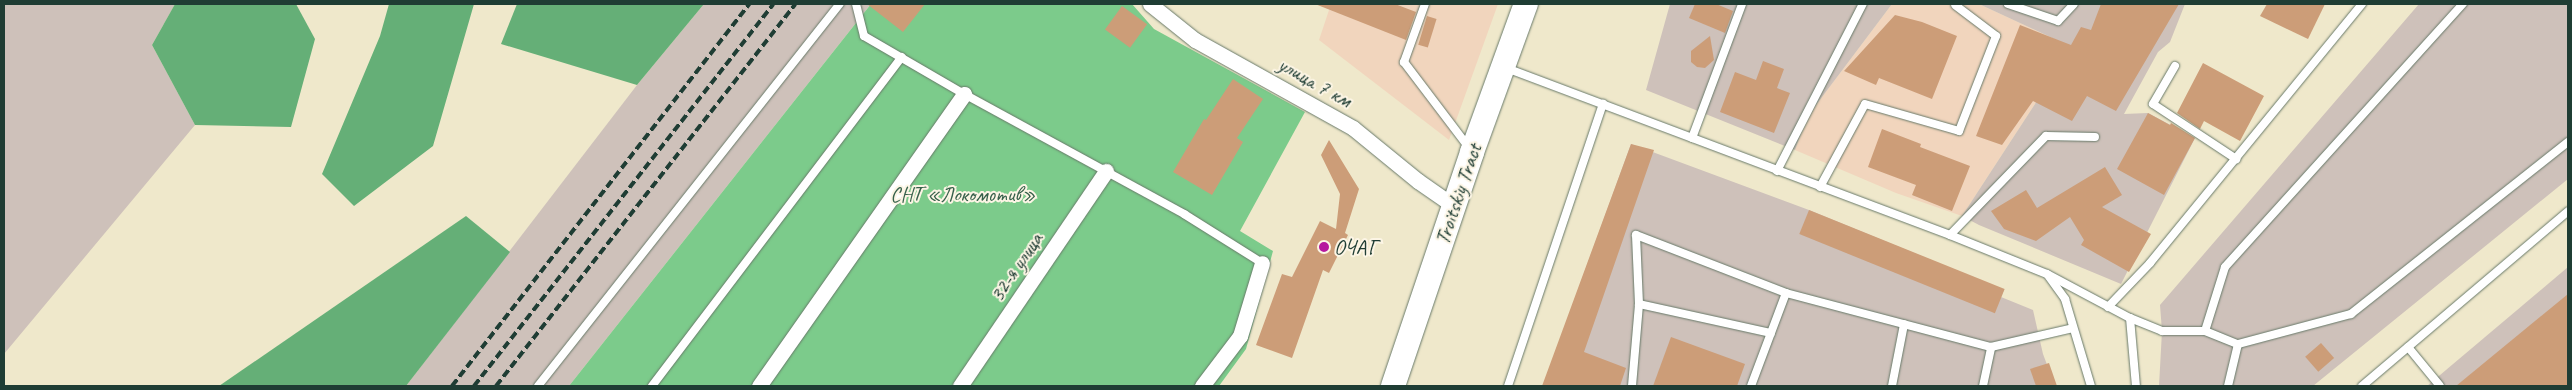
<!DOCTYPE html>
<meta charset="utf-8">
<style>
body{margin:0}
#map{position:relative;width:2572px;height:390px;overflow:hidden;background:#efe8cb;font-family:Caveat,sans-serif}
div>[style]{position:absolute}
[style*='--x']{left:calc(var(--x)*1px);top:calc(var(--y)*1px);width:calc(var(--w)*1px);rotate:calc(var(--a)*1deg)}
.built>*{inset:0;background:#f1d5bd}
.industrial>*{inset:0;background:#cec1ba}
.green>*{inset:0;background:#7ccb8b}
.forest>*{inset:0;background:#65af77}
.building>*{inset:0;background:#cc9d78;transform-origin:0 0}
.roads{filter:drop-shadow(0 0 1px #687969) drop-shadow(0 0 1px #687969)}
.service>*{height:8px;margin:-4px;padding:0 4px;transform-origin:4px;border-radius:4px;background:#fff}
.minor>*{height:15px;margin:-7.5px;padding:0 7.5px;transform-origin:7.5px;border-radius:7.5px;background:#fff}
.primary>*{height:24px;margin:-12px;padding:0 12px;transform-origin:12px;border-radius:12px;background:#fff}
.rail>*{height:4px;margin-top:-2px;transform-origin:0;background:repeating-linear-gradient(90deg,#1f3d34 0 8px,transparent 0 12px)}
.dots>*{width:14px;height:14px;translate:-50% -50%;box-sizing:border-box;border:2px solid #fcf5e5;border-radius:50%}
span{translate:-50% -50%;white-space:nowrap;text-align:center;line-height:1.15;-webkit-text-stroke:4px #fcf5e5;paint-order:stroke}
.street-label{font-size:21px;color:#1f3d34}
.park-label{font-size:21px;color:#36604a}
.poi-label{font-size:21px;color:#1f3d34}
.left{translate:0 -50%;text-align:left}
.frame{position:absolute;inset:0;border:5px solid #1f3d34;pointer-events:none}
</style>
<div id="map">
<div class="built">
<div style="clip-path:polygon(1331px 4px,1498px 4px,1449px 140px,1319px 40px)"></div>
<div style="clip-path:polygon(1892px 4px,1979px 4px,2063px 43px,2035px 104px,1962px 216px,1896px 193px,1795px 150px,1807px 117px)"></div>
</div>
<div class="industrial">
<div style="clip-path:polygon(4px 4px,175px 4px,152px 45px,195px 125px,4px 354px)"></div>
<div style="clip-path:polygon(704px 4px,871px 4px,569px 386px,406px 386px,637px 85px)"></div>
<div style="clip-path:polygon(1670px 4px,1892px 4px,1807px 117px,1795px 150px,1646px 90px)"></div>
<div style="clip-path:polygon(1979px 4px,2185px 4px,2170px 42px,2158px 52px,2124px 114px,2148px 113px,2195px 138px,2121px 284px,1979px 225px,1962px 216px,2035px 104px,2063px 43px)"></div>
<div style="clip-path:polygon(2419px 4px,2568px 4px,2568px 179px,2313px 386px,2159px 386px,2162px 331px,2160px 305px)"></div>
<div style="clip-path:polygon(1631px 144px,1809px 210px,2004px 290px,2001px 297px,2033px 310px,2043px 354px,2055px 386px,1543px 386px)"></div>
<div style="clip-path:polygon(2568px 267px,2568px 386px,2427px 386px)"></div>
</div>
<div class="green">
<div style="clip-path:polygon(871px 4px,1132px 4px,1154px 29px,1305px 112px,1240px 231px,1273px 251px,1246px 349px,1219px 386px,569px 386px)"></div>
</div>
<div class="forest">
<div style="clip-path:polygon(175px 4px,296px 4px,315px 39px,291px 127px,195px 125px,152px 45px)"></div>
<div style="clip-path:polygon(389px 4px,474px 4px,433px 146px,354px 206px,322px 174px,380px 36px)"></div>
<div style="clip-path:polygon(517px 4px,704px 4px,637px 85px,501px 44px)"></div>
<div style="clip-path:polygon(466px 216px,510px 252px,406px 386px,219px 386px)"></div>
</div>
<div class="building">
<div style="clip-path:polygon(867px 4px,925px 4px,903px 32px)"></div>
<div style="clip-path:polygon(1315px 4px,1395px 4px,1416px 12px,1406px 40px)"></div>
<div style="clip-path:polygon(1695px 4px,1716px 4px,1733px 11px,1725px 33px,1689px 18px)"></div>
<div style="clip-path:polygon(2101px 4px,2179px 4px,2116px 111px,2087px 96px,2072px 121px,2033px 101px,2002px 145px,1976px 136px,2020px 25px,2071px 45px,2081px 27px,2091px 30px)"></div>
<div style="clip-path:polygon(2267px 4px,2325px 4px,2308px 39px,2260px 16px)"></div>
<div style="left:1122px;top:6px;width:31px;height:29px;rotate:36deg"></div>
<div style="clip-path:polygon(1895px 15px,1922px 22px,1957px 36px,1932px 99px,1879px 78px,1876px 85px,1844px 71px)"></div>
<div style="left:1427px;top:16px;width:10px;height:30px;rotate:17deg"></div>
<div style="clip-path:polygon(1710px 36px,1714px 60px,1705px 68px,1697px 67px,1691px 62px,1691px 51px)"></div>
<div style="clip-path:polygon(1763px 61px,1784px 69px,1777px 88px,1790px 93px,1774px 133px,1720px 112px,1735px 72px,1756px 80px)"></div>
<div style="clip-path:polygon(2203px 63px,2264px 96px,2240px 141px,2204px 121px,2200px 129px,2177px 113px)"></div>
<div style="clip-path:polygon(1233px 79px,1263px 99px,1237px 138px,1243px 142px,1212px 195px,1173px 172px,1204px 119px,1206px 120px)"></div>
<div style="clip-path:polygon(2148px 113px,2170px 125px,2171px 123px,2195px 138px,2164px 195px,2117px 169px)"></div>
<div style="clip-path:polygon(1882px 129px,1921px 144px,1920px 147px,1970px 166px,1952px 211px,1912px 195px,1916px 185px,1868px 167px)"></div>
<div style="clip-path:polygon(1329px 140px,1359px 189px,1345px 233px,1348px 235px,1329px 273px,1323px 270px,1292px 358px,1256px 345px,1282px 274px,1292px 277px,1320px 221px,1336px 229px,1340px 194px,1321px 155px)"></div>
<div style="clip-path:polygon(1631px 144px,1654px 150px,1584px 352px,1626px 368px,1620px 386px,1542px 386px)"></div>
<div style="clip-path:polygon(2105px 167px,2122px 195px,2102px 207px,2151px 234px,2129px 272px,2081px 245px,2084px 240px,2070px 217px,2036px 241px,2004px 229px,1991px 211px,2026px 190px,2037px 208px)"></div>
<div style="left:1809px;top:210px;width:211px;height:26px;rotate:22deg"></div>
<div style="clip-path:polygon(2568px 294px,2568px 386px,2456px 386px)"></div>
<div style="clip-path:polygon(1671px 337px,1745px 364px,1737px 386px,1653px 386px)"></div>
<div style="left:2321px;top:343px;width:20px;height:21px;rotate:49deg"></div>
<div style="clip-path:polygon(2049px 363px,2057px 386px,2036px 386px,2030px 369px)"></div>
</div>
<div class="roads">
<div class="service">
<div style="--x:856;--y:4;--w:33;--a:76"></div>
<div style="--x:864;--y:36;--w:116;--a:30.1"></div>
<div style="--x:964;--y:94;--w:251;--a:28.6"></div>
<div style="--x:1184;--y:214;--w:92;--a:32.1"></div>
<div style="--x:1425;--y:4;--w:62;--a:109.9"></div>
<div style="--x:1404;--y:62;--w:109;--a:52.8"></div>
<div style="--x:2008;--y:4;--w:53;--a:18.8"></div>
<div style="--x:2058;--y:21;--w:23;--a:-47"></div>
<div style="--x:2175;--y:66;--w:44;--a:120.1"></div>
<div style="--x:2153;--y:104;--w:100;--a:33.5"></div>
<div style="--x:1506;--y:68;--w:474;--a:20.6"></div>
<div style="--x:1950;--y:235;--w:105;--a:21.9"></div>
<div style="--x:2047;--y:274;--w:31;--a:54"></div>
<div style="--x:2065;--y:299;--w:91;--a:73.4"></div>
<div style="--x:1692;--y:138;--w:143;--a:-69.5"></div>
<div style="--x:1777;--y:171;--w:188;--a:-62.8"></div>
<div style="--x:1820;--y:187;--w:94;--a:-61.5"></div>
<div style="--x:1865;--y:104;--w:98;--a:16"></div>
<div style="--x:1959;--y:131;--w:102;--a:-68.7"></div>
<div style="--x:1996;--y:36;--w:51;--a:-142.9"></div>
<div style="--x:1950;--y:235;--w:138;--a:-45.9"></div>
<div style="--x:2046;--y:136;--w:49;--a:1.2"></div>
<div style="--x:2049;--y:275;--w:92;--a:28"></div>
<div style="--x:2130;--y:318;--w:35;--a:22"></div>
<div style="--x:2162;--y:331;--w:43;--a:0"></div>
<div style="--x:2205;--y:331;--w:67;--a:-72.6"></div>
<div style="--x:2225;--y:267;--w:355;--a:-47.9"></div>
<div style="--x:1639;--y:304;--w:135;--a:12.4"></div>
<div style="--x:2108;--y:307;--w:61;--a:-46.3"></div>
<div style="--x:2150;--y:263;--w:335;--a:-50.7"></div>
<div style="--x:2130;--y:318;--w:68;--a:85"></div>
<div style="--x:2205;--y:331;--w:35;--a:22"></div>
<div style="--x:2238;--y:344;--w:117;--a:-14.9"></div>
<div style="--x:2351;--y:314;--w:277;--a:-38.4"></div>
<div style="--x:2408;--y:347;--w:50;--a:50.6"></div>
<div style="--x:538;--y:386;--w:487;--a:-51.7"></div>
<div style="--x:652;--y:386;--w:413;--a:-52.8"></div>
<div style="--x:1508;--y:386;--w:298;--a:-71.4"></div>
<div style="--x:1632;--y:386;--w:82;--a:-85.1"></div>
<div style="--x:1639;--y:304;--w:69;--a:-92.5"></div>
<div style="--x:1636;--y:235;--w:161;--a:21.1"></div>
<div style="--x:1751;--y:386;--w:99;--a:-69.4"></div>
<div style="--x:1786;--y:293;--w:212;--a:14.8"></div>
<div style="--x:1991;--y:347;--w:84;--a:-13"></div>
<div style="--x:1892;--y:386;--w:63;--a:-79"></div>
<div style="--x:1983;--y:386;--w:40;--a:-78"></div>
<div style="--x:2228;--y:386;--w:43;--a:-76.6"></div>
<div style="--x:2362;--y:386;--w:270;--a:-40.3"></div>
</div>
<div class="minor">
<div style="--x:1150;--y:4;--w:58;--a:38.7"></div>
<div style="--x:1195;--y:40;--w:181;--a:29.1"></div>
<div style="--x:1353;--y:128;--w:84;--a:39.2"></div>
<div style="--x:1418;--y:181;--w:44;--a:34.8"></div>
<div style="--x:759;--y:386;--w:357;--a:-54.9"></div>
<div style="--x:960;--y:386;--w:260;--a:-55.8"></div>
<div style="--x:1202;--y:386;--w:63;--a:-52.8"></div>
<div style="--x:1240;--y:336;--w:76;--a:-73.2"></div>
</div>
<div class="primary">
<div style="--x:1393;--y:386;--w:247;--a:-71.3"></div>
<div style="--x:1472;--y:152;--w:158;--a:-70"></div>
</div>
</div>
<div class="rail">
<div style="--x:452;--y:386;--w:484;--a:-52.1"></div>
<div style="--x:474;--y:386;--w:485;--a:-51.9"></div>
<div style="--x:496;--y:386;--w:485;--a:-51.9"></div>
</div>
<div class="dots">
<div style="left:1324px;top:247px;background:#b5179e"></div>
</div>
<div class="street-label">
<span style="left:1315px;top:82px;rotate:29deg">улица 7 км</span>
<span style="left:1458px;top:194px;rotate:-71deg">Troitskiy Tract</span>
<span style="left:1016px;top:267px;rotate:-56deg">32-я улица</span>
</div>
<div class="park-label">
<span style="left:963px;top:194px">СНТ «Локомотив»</span>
</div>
<div class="poi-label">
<span class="left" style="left:1334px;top:247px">ОЧАГ</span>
</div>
<div class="frame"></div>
</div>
